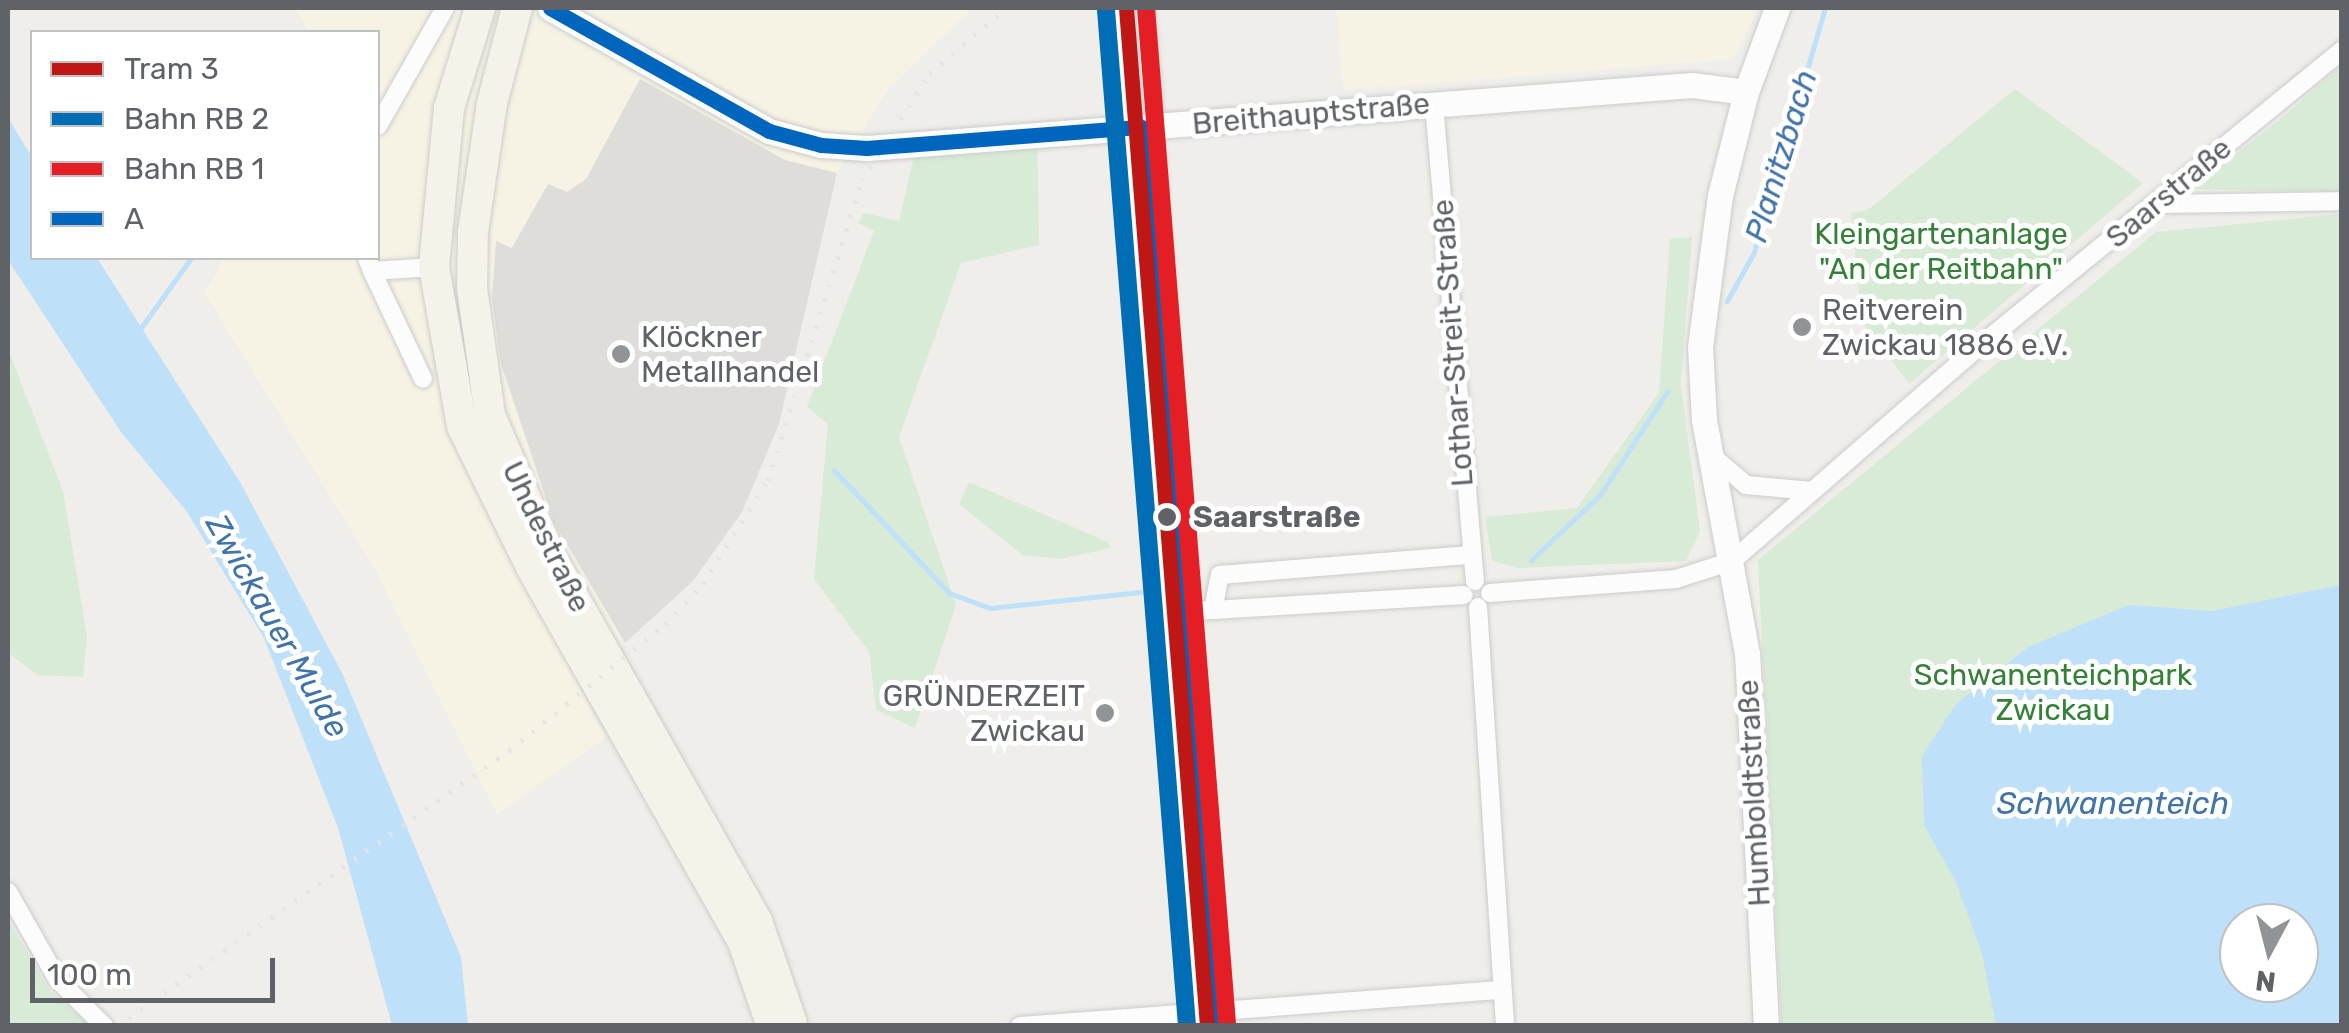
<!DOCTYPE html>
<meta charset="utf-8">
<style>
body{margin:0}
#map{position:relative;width:2349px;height:1033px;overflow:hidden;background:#efeeea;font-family:Rubik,sans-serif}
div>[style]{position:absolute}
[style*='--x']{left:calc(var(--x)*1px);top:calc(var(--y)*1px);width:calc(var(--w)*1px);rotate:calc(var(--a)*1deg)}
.commercial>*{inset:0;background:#f7f3e4}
.industrial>*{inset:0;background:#dfddda}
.green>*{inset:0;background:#d8ebd6}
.water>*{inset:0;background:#bfe0f9}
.stream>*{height:5px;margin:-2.5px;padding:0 2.5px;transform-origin:2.5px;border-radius:2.5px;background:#bfe0f9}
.roads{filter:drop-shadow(0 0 2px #cbcccc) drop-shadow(0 0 2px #cbcccc)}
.pedestrian>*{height:14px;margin:-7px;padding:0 7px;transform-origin:7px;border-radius:7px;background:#fdfcfc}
.minor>*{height:18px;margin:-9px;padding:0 9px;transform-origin:9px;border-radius:9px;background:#fdfcfc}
.secondary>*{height:25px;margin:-12.5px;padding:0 12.5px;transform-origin:12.5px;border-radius:12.5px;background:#fdfcfc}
.primary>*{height:30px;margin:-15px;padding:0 15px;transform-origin:15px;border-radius:15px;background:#f4f2e9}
.rail>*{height:5px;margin-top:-2.5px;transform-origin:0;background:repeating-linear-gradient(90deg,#e4e4e4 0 2.5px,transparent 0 14.5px)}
.bus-1>*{height:15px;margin:-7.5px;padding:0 7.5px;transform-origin:7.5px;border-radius:7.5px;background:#0065bd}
.rail-1>*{height:18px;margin:-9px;padding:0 9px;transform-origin:9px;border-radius:9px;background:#006db5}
.rail-2>*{height:18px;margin:-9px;padding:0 9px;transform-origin:9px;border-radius:9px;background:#e31e25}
.tram-1>*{height:15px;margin:-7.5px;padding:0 7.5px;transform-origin:7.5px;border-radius:7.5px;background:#be1716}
.dots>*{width:28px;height:28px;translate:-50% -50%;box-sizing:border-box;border:5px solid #fff;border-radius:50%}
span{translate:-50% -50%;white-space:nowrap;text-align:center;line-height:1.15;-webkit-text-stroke:10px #fff;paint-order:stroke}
.street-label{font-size:30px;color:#5f6368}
.park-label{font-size:30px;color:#348238}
.poi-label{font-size:30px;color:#5f6368}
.left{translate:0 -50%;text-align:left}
.right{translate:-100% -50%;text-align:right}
.stop-label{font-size:30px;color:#5f6368;font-weight:700}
.water-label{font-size:32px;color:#4174aa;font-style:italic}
.frame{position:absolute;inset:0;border:10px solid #5f6368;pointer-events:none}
.legend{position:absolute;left:30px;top:30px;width:350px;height:230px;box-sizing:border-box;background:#fff;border:2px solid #bfc1c3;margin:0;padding:12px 18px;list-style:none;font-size:30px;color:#5f6368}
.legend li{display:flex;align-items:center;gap:20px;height:50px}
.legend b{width:50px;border:2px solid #bfc1c3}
.north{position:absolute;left:2219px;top:903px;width:100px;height:100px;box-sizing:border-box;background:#fff;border:2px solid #bfc1c3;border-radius:50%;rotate:187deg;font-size:28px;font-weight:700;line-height:40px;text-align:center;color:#5f6368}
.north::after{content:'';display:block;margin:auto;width:35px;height:45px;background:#919496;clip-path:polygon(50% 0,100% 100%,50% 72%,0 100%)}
.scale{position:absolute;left:30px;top:958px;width:245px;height:45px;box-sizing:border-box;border:5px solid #5f6368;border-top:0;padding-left:12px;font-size:30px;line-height:35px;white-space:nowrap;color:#5f6368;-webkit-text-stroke:8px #fff;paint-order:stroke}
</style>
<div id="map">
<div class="commercial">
<div style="clip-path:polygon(296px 8px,973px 8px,888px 89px,837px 173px,785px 160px,640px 79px,586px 180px,567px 192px,548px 184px,511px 248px,496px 242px,492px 298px,501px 364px,554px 522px,625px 643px,576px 681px,606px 737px,497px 814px,375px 569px,205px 294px,224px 258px,378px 258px,378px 32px,309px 32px)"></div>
<div style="clip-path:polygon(1336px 8px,1758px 8px,1733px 59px,1344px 90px)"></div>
</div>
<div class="industrial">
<div style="clip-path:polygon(640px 79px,785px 160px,837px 173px,779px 424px,742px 512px,693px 581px,625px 643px,554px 522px,501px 364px,492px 298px,496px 241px,512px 248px,548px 184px,567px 192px,586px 179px)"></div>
</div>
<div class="green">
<div style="clip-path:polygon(2341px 66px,2341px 192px,2191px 189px,2277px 122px)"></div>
<div style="clip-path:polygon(2015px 89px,2143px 183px,1909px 384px,1862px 322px,1851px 213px,1868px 210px)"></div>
<div style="clip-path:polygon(1037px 135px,1039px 245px,961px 263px,899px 437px,956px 605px,915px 728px,876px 710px,869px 652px,814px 579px,828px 424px,807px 407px,874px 231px,858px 223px,864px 213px,899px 221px,917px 144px)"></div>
<div style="clip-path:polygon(evenodd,2341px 214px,2341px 1025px,1781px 1025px,1758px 560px,2156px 232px,2341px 214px,2239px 923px,2299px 923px,2299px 983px,2239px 983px,2239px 923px)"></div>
<div style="clip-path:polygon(1692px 237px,1681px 385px,1700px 531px,1686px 561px,1518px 568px,1492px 561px,1485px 517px,1577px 508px,1659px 393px,1670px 239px)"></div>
<div style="clip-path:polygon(8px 349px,63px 491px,87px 637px,83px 677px,37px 675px,11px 655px,8px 639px)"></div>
<div style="clip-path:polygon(969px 482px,1108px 542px,1111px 548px,1060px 559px,1023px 555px,959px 504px)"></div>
<div style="clip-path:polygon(8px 920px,50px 991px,89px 1025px,8px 1025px)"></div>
</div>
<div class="water">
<div style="clip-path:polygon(8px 118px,32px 157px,32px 258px,97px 258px,240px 482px,343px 675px,461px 957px,468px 1025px,392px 1025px,338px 828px,264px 638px,187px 512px,121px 432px,8px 260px)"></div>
<div style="clip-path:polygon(evenodd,2341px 585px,2341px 1025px,1996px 1025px,1982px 954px,1956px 882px,1924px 825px,1922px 756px,1955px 705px,2028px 647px,2129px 605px,2212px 611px,2341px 585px,2239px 923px,2299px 923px,2299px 983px,2239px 983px,2239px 923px)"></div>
</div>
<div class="stream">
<div style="--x:1727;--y:301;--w:56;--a:-61.1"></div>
<div style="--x:1754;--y:252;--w:254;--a:-73.8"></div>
<div style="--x:138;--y:332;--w:91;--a:-54.4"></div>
<div style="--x:834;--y:470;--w:168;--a:46.9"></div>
<div style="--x:949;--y:593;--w:44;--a:20.1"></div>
<div style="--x:990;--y:608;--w:151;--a:-6.1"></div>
<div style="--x:1531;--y:560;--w:95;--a:-43.3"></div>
<div style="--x:1600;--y:495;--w:123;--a:-57"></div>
</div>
<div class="roads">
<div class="pedestrian">
<div style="--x:1155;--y:126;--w:903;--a:85.62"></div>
<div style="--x:1128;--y:128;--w:485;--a:86.3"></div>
<div style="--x:1159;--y:612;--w:416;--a:84.5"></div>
</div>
<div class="minor">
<div style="--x:1115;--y:8;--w:121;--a:83.8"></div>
<div style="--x:1145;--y:8;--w:118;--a:85.2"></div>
<div style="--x:1434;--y:104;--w:479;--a:85.1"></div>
<div style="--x:378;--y:126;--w:136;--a:-60.4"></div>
<div style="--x:2156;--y:204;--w:186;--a:-0.9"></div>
<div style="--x:367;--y:258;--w:14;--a:69"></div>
<div style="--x:372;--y:271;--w:62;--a:-3.7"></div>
<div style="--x:372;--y:271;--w:119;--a:64.7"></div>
<div style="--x:1711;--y:455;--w:46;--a:40.6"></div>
<div style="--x:1746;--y:485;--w:66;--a:5.2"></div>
<div style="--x:1490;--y:593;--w:187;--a:-4.3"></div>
<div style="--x:1676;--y:579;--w:59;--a:-17.8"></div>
<div style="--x:1732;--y:561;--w:317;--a:-41"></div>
<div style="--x:1971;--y:353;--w:479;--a:-39.2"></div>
<div style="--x:1478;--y:607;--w:420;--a:86.3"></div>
<div style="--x:1213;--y:610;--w:36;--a:-79"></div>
<div style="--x:1220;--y:575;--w:251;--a:-4.6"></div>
<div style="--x:1196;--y:611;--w:268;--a:-3.4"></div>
<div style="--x:8;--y:892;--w:101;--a:60.4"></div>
<div style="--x:58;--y:980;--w:65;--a:45"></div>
<div style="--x:1020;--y:1026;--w:483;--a:-4.3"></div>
</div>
<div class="secondary">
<div style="--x:550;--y:8;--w:251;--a:29.3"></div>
<div style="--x:769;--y:131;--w:54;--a:15.1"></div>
<div style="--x:821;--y:145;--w:46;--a:3.7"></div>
<div style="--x:867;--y:148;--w:827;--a:-4.37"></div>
<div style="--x:1692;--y:85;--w:54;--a:7.4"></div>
<div style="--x:1766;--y:1026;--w:372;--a:-92.9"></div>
<div style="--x:1747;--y:654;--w:238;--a:-100.4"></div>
<div style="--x:1704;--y:420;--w:73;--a:-93.1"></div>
<div style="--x:1700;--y:347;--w:152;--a:-82.5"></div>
<div style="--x:1720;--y:196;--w:107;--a:-76"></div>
<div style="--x:1746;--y:92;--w:90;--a:-69.7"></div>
</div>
<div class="primary">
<div style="--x:480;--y:8;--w:105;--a:107.2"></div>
<div style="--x:449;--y:108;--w:160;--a:95.4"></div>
<div style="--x:434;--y:267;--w:161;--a:80"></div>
<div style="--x:462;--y:426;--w:159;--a:63.9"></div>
<div style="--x:532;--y:569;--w:429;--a:60.5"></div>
<div style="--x:743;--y:942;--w:89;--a:71"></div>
<div style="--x:517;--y:8;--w:98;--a:104.7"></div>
<div style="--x:492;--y:103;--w:129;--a:98.4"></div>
<div style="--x:473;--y:231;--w:57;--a:91"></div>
<div style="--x:472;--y:288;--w:128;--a:81.9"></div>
<div style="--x:490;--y:415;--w:155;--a:66.8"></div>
<div style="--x:551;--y:557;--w:418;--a:60.5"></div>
<div style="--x:757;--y:921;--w:108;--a:71.1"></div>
</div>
</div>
<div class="rail">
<div style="--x:117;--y:1026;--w:480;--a:-35.1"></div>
<div style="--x:510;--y:750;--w:200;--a:-39.1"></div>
<div style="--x:665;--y:624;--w:55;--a:-46.5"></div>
<div style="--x:703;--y:584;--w:123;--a:-58"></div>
<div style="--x:768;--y:480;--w:314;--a:-72.6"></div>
<div style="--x:862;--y:180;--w:127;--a:-57.6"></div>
<div style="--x:930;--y:73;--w:100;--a:-40.5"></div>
</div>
<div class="bus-1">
<div style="--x:550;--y:8;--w:251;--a:29.3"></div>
<div style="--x:769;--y:131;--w:54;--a:15.1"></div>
<div style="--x:821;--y:145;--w:46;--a:3.7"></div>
<div style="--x:867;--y:148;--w:275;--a:-4.4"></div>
<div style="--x:1141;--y:127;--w:902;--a:85.48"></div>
</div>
<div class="rail-1">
<div style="--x:1106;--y:10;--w:1019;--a:85.44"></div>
</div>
<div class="rail-2">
<div style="--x:1146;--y:8;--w:1019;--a:85.44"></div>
</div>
<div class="tram-1">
<div style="--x:1126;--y:8;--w:1021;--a:85.45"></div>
</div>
<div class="dots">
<div style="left:1802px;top:327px;background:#919496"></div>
<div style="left:621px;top:354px;background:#919496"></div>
<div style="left:1167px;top:517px;background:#5f6368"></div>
<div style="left:1105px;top:713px;background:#919496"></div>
</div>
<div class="street-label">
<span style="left:1311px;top:114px;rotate:-5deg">Breithauptstraße</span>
<span style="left:2169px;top:193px;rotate:-40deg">Saarstraße</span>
<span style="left:1453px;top:343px;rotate:-94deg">Lothar-Streit-Straße</span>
<span style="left:546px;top:537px;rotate:64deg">Uhdestraße</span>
<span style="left:1754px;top:793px;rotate:-93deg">Humboldtstraße</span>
</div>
<div class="park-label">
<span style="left:1941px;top:251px">Kleingartenanlage<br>"An der Reitbahn"</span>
<span style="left:2053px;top:692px">Schwanenteichpark<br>Zwickau</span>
</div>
<div class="poi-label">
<span class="left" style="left:1822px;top:327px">Reitverein<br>Zwickau 1886 e.V.</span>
<span class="left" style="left:641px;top:354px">Klöckner<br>Metallhandel</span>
<span class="right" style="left:1085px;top:713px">GRÜNDERZEIT<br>Zwickau</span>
</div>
<div class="stop-label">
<span class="left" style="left:1193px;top:517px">Saarstraße</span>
</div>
<div class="water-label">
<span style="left:1781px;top:156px;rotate:-73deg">Planitzbach</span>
<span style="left:277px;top:626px;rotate:60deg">Zwickauer Mulde</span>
<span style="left:2113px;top:803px">Schwanenteich</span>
</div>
<div class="frame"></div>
<ul class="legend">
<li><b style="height:12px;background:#be1716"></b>Tram 3</li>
<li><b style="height:12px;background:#006db5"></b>Bahn RB 2</li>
<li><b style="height:12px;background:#e31e25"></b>Bahn RB 1</li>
<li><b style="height:12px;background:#0065bd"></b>A</li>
</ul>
<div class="north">N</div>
<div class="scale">100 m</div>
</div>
